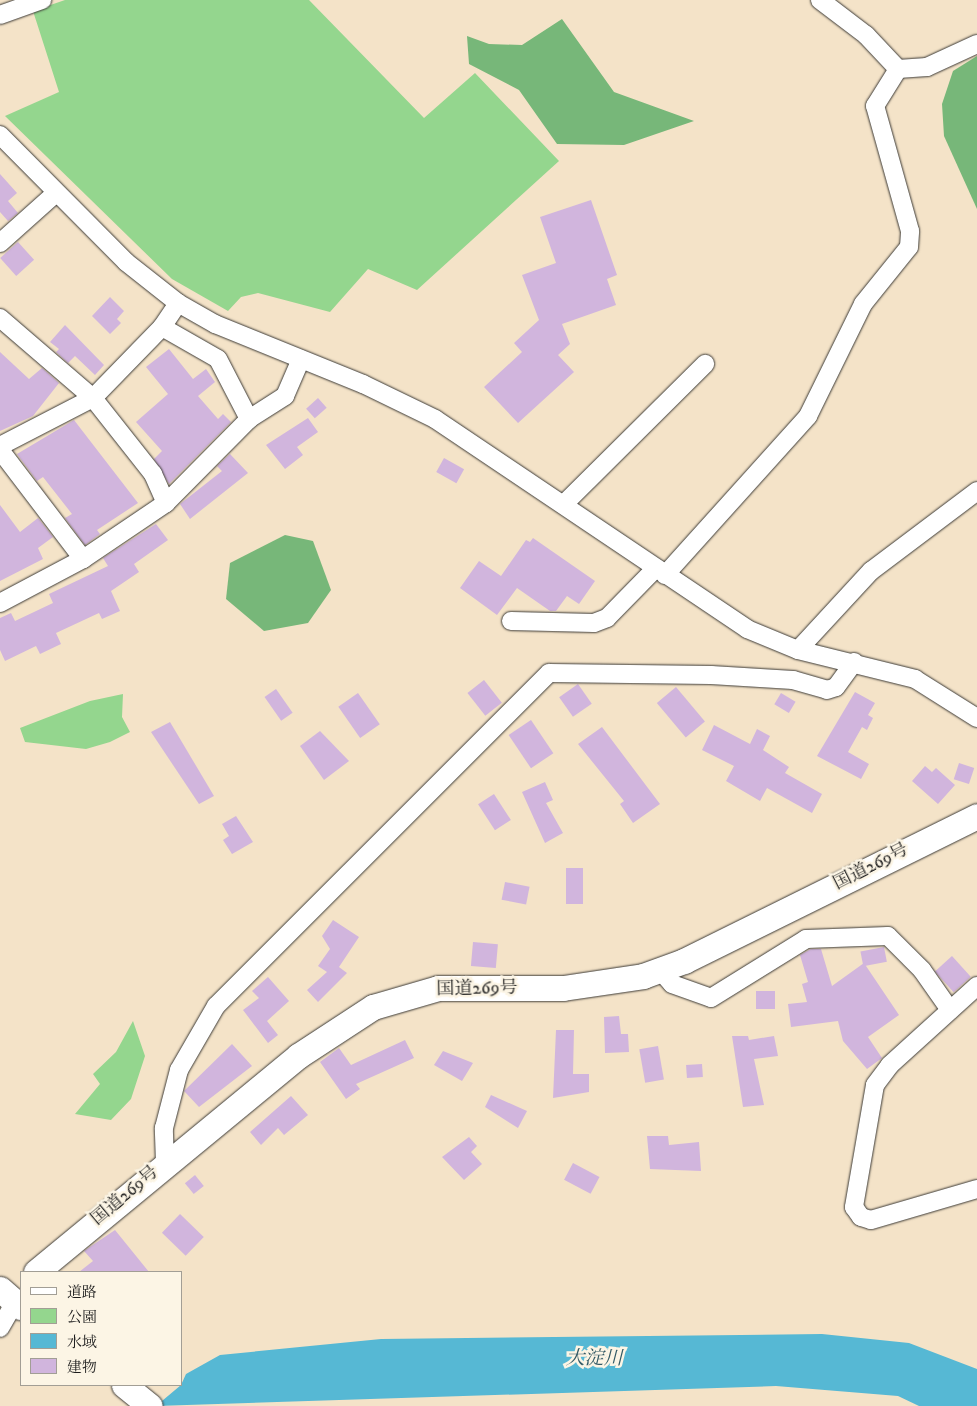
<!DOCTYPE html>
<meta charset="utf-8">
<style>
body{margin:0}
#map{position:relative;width:977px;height:1406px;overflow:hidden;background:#f4e3c8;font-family:"IM FELL DW Pica","Noto Serif JP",serif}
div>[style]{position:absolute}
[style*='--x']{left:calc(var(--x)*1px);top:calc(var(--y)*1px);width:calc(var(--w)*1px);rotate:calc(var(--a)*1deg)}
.green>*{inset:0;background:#94d68e}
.forest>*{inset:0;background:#77b779}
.water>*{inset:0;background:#56b8d4}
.building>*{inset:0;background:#d1b5dd;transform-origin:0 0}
.roads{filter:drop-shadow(0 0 1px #3c3a36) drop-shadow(0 0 1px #3c3a36)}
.minor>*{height:18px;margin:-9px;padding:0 9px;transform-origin:9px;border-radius:9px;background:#fff}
.highway>*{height:25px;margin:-12.5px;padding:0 12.5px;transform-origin:12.5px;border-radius:12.5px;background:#fff}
span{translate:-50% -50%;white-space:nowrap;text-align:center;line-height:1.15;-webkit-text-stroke:5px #fcf5e5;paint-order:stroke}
.street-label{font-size:18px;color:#1c1c1c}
.water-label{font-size:19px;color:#335a66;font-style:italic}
.legend{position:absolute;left:20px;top:1271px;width:162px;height:115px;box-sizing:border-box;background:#fcf5e5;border:1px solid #a29e95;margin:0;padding:6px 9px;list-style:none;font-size:15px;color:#1c1c1c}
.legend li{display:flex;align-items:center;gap:10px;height:25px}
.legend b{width:25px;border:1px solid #a29e95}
</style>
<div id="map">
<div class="green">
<div style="clip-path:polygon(65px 0,309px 0,424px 118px,475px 73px,559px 161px,417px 290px,368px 269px,330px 312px,258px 293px,241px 297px,228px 311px,172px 279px,5px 116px,59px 92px,33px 11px)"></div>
<div style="clip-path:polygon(123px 694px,122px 717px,130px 732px,110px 742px,86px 749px,25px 742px,20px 728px,90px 701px)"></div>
<div style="clip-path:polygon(133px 1021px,145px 1056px,131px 1099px,111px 1120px,75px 1114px,100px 1084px,93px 1074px,116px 1052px)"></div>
</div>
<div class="forest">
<div style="clip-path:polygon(562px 19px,614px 92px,694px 121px,624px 145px,557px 144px,519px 90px,469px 64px,467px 36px,489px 44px,522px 45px)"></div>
<div style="clip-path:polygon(977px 56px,977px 209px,944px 136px,942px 104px,953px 71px)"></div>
<div style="clip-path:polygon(285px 535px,313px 541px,331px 590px,308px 623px,264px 631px,226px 599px,230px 563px)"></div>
</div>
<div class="water">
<div style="clip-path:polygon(822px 1334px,909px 1343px,977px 1369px,977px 1406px,919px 1406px,898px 1396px,776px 1386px,156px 1406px,181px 1385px,186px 1374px,220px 1355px,381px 1339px)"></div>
</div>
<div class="building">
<div style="clip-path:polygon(0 174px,17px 193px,8px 201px,18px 213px,8px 221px,0 212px)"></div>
<div style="clip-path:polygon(591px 200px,617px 275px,607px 279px,616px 305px,562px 324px,570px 344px,558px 355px,574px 372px,518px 423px,484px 387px,522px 352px,514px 343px,539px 320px,522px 275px,556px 263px,540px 217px)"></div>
<div style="left:18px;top:242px;width:24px;height:24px;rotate:48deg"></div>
<div style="clip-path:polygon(110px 297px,124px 311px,117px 319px,121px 323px,110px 334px,92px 316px)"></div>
<div style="clip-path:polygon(65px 325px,104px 365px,95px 375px,75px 356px,68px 363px,56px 352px,59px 349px,50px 342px)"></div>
<div style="clip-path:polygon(169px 349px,193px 379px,206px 369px,215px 382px,198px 396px,218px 419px,223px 414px,231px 422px,169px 484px,154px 459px,162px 451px,136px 422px,168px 394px,146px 367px)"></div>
<div style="clip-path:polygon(0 352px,29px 379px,42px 368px,59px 383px,33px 416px,0 431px)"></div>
<div style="left:318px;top:398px;width:13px;height:16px;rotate:48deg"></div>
<div style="clip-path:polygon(308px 418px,318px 432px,297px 447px,303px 455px,285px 469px,266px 445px)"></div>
<div style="clip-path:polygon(74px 420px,138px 503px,97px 530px,100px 534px,85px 545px,65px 518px,72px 514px,43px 477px,37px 481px,17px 454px)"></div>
<div style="clip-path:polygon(230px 454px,248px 473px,190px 519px,180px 504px,222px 471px,217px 466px)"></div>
<div style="left:444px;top:458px;width:23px;height:16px;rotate:29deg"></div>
<div style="clip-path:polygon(0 505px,20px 532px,38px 518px,53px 537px,38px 548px,43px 559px,0 581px)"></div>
<div style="clip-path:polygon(156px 524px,168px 540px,134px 564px,139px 572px,111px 591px,120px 611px,102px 619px,99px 613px,56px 633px,61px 644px,40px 654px,36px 646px,5px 661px,0 650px,0 618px,11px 613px,15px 621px,53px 603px,49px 594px,108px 566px,103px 558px)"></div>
<div style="clip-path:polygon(533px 538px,595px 581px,579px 604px,567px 596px,556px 611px,550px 611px,517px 588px,497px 615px,460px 588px,479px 561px,501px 576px,526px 540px,530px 542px)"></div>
<div style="left:484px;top:680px;width:29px;height:21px;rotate:52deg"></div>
<div style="left:578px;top:684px;width:24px;height:23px;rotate:55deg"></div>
<div style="left:676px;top:687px;width:45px;height:25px;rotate:50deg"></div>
<div style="left:276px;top:689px;width:29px;height:14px;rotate:55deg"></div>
<div style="clip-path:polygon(855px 692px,875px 703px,868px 715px,873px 718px,867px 730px,862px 727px,848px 752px,869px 764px,861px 779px,817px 756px)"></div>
<div style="left:358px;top:693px;width:38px;height:24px;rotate:55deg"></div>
<div style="left:781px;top:693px;width:17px;height:13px;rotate:31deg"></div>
<div style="left:531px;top:720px;width:40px;height:27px;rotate:56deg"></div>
<div style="clip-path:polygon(170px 722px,214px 796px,199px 804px,151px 732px)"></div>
<div style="clip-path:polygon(714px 725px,750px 744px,757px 729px,770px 736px,763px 750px,789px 767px,785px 773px,822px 794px,812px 813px,767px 788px,760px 801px,726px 781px,734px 766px,702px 750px)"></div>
<div style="clip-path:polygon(602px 727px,660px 804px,633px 823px,620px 804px,624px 801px,578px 744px)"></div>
<div style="clip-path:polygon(320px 731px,349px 761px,324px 780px,300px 746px)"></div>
<div style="left:959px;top:763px;width:16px;height:17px;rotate:18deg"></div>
<div style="clip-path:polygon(925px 766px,932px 772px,936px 768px,955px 785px,938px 804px,912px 781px)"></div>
<div style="clip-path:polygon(545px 782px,553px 800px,546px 803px,563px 833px,545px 843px,522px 792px)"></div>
<div style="left:494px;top:794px;width:31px;height:19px;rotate:57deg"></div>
<div style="clip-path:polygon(236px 816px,253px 842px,232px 854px,223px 840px,229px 836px,222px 824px)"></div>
<div style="left:566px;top:868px;width:17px;height:36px"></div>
<div style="left:505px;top:882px;width:25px;height:18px;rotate:11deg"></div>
<div style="clip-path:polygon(333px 920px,359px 937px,339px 967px,347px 973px,318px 1002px,307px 990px,327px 972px,318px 966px,330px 949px,322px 936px)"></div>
<div style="left:473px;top:942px;width:25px;height:24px;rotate:5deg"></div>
<div style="left:884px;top:947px;width:15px;height:24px;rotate:79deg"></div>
<div style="clip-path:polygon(811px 949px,821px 949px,832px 986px,864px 963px,899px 1015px,868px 1037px,882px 1058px,867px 1069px,843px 1041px,838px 1021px,791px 1027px,788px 1004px,807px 1002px,802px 984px,808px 982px,800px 955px)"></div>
<div style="left:952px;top:956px;width:28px;height:23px;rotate:48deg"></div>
<div style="clip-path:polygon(268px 977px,289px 1001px,267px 1021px,278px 1035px,268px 1043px,243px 1010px,259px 998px,252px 991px)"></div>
<div style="left:756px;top:991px;width:19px;height:18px"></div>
<div style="clip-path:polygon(619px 1016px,621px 1034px,628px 1034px,629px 1052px,605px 1053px,604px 1017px)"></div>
<div style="clip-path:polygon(556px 1030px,574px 1030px,573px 1074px,589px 1074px,589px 1092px,553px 1098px)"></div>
<div style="clip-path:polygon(732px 1036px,748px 1036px,749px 1040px,774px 1036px,778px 1056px,754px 1059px,764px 1105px,743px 1107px)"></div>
<div style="clip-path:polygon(405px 1040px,414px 1058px,356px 1084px,360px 1089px,346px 1099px,320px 1062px,339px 1048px,351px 1065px)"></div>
<div style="clip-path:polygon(232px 1044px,252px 1066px,199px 1107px,184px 1091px)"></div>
<div style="left:658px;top:1046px;width:34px;height:19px;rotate:80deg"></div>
<div style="clip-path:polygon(443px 1051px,473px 1063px,462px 1081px,434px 1065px)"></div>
<div style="left:702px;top:1064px;width:13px;height:16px;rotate:86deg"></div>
<div style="clip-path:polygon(491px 1095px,527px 1111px,518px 1128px,485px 1107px)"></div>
<div style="clip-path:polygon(291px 1096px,308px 1115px,284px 1135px,278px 1128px,261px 1145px,250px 1132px)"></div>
<div style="clip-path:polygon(647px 1136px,668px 1136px,669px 1145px,699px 1142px,701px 1171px,650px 1169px)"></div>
<div style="clip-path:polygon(469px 1137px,477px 1146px,471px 1152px,482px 1164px,464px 1180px,442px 1157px)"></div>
<div style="left:573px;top:1163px;width:30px;height:19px;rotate:28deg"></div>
<div style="left:195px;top:1175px;width:14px;height:13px;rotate:51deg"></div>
<div style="left:180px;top:1214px;width:33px;height:26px;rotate:44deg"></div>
<div style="clip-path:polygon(115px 1230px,149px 1272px,79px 1272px,93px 1261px,84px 1251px)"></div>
</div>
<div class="roads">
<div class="minor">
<div style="--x:820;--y:0;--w:58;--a:37.3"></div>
<div style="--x:866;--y:35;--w:47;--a:46.7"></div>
<div style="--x:898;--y:69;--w:29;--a:-4"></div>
<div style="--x:927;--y:67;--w:55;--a:-24.7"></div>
<div style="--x:0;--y:15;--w:45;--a:-19.7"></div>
<div style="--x:0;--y:135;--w:179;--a:45.2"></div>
<div style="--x:126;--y:262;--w:66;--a:38.3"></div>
<div style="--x:178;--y:303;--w:43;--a:29.6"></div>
<div style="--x:215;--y:324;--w:160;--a:22.1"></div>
<div style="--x:363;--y:384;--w:80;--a:25.9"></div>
<div style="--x:435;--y:419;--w:376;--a:33.9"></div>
<div style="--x:747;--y:629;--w:55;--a:22.4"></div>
<div style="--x:798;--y:650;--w:121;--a:13.9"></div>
<div style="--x:915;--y:679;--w:73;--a:32.2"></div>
<div style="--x:0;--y:243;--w:75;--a:-41.8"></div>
<div style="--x:0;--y:318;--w:123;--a:40.7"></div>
<div style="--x:93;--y:398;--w:97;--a:51.7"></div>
<div style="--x:153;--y:474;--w:32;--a:66"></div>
<div style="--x:166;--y:503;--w:100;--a:146"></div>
<div style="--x:83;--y:559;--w:94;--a:152.1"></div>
<div style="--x:162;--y:327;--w:64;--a:29.7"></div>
<div style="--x:218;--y:359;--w:68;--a:62.7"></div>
<div style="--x:249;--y:419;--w:43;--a:-32.6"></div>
<div style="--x:285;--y:396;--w:40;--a:-66.6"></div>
<div style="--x:0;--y:446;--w:105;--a:-27.3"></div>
<div style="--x:93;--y:398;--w:99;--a:-45.8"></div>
<div style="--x:162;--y:327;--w:29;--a:-56"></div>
<div style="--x:0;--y:450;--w:137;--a:52.7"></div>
<div style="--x:166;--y:503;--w:118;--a:-45.3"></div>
<div style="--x:564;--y:504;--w:199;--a:-44.8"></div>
<div style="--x:665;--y:575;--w:214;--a:-48"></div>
<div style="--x:808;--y:416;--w:125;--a:-63.8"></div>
<div style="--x:863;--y:304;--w:73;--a:-51.1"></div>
<div style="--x:909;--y:247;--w:16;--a:-86"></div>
<div style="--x:910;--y:231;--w:130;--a:-105.6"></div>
<div style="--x:875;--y:106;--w:44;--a:-58.1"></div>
<div style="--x:511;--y:621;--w:83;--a:1.4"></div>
<div style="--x:594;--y:623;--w:14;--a:-21"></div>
<div style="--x:607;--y:618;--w:70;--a:-45.6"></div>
<div style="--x:798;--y:650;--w:108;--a:-47.3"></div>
<div style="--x:871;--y:571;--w:133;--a:-37"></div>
<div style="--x:660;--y:970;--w:18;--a:49"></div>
<div style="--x:672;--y:984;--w:41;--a:19.7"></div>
<div style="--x:711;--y:998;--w:112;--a:-31.8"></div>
<div style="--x:806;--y:939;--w:82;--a:-2.1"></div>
<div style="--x:888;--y:936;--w:48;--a:45"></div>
<div style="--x:922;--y:970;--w:49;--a:55"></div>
<div style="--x:977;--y:986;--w:118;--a:137.8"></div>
<div style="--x:890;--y:1065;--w:25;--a:127"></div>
<div style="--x:875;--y:1085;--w:124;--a:99.8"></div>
<div style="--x:854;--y:1207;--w:12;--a:55"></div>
<div style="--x:861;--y:1217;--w:10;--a:17"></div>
<div style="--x:871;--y:1220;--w:110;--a:-16.3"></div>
<div style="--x:165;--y:1163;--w:35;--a:-92"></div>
<div style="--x:164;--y:1128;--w:60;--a:-75.5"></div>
<div style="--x:179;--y:1070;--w:74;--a:-60"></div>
<div style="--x:216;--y:1006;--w:471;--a:-45"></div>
<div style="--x:549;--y:673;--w:162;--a:0.7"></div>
<div style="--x:711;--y:675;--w:82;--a:3.5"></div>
<div style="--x:793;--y:680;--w:35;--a:16"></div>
<div style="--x:827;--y:690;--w:9;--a:-18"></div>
<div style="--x:836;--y:687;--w:31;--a:-54"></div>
<div style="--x:0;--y:1328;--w:30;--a:-60"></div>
</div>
<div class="highway">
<div style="--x:36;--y:1272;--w:340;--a:-39.5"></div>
<div style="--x:298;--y:1056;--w:90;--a:-33.2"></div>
<div style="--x:373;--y:1007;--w:68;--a:-16.3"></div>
<div style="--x:438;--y:988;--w:125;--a:0"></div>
<div style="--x:563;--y:988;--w:81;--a:-8.5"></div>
<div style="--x:643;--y:976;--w:44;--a:-20.1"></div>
<div style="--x:684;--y:961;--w:327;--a:-26.3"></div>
<div style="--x:0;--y:1289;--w:28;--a:41"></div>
<div style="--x:124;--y:1385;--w:33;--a:39"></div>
</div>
</div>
<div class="street-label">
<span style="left:871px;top:867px;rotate:-27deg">国道269号</span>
<span style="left:477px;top:989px;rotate:-1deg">国道269号</span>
<span style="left:125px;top:1196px;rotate:-40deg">国道269号</span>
</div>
<div class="water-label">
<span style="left:594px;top:1359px">大淀川</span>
</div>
<ul class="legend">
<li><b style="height:6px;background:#fff"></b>道路</li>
<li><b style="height:14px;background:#94d68e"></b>公園</li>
<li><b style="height:14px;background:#56b8d4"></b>水域</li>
<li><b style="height:14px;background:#d1b5dd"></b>建物</li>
</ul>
</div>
